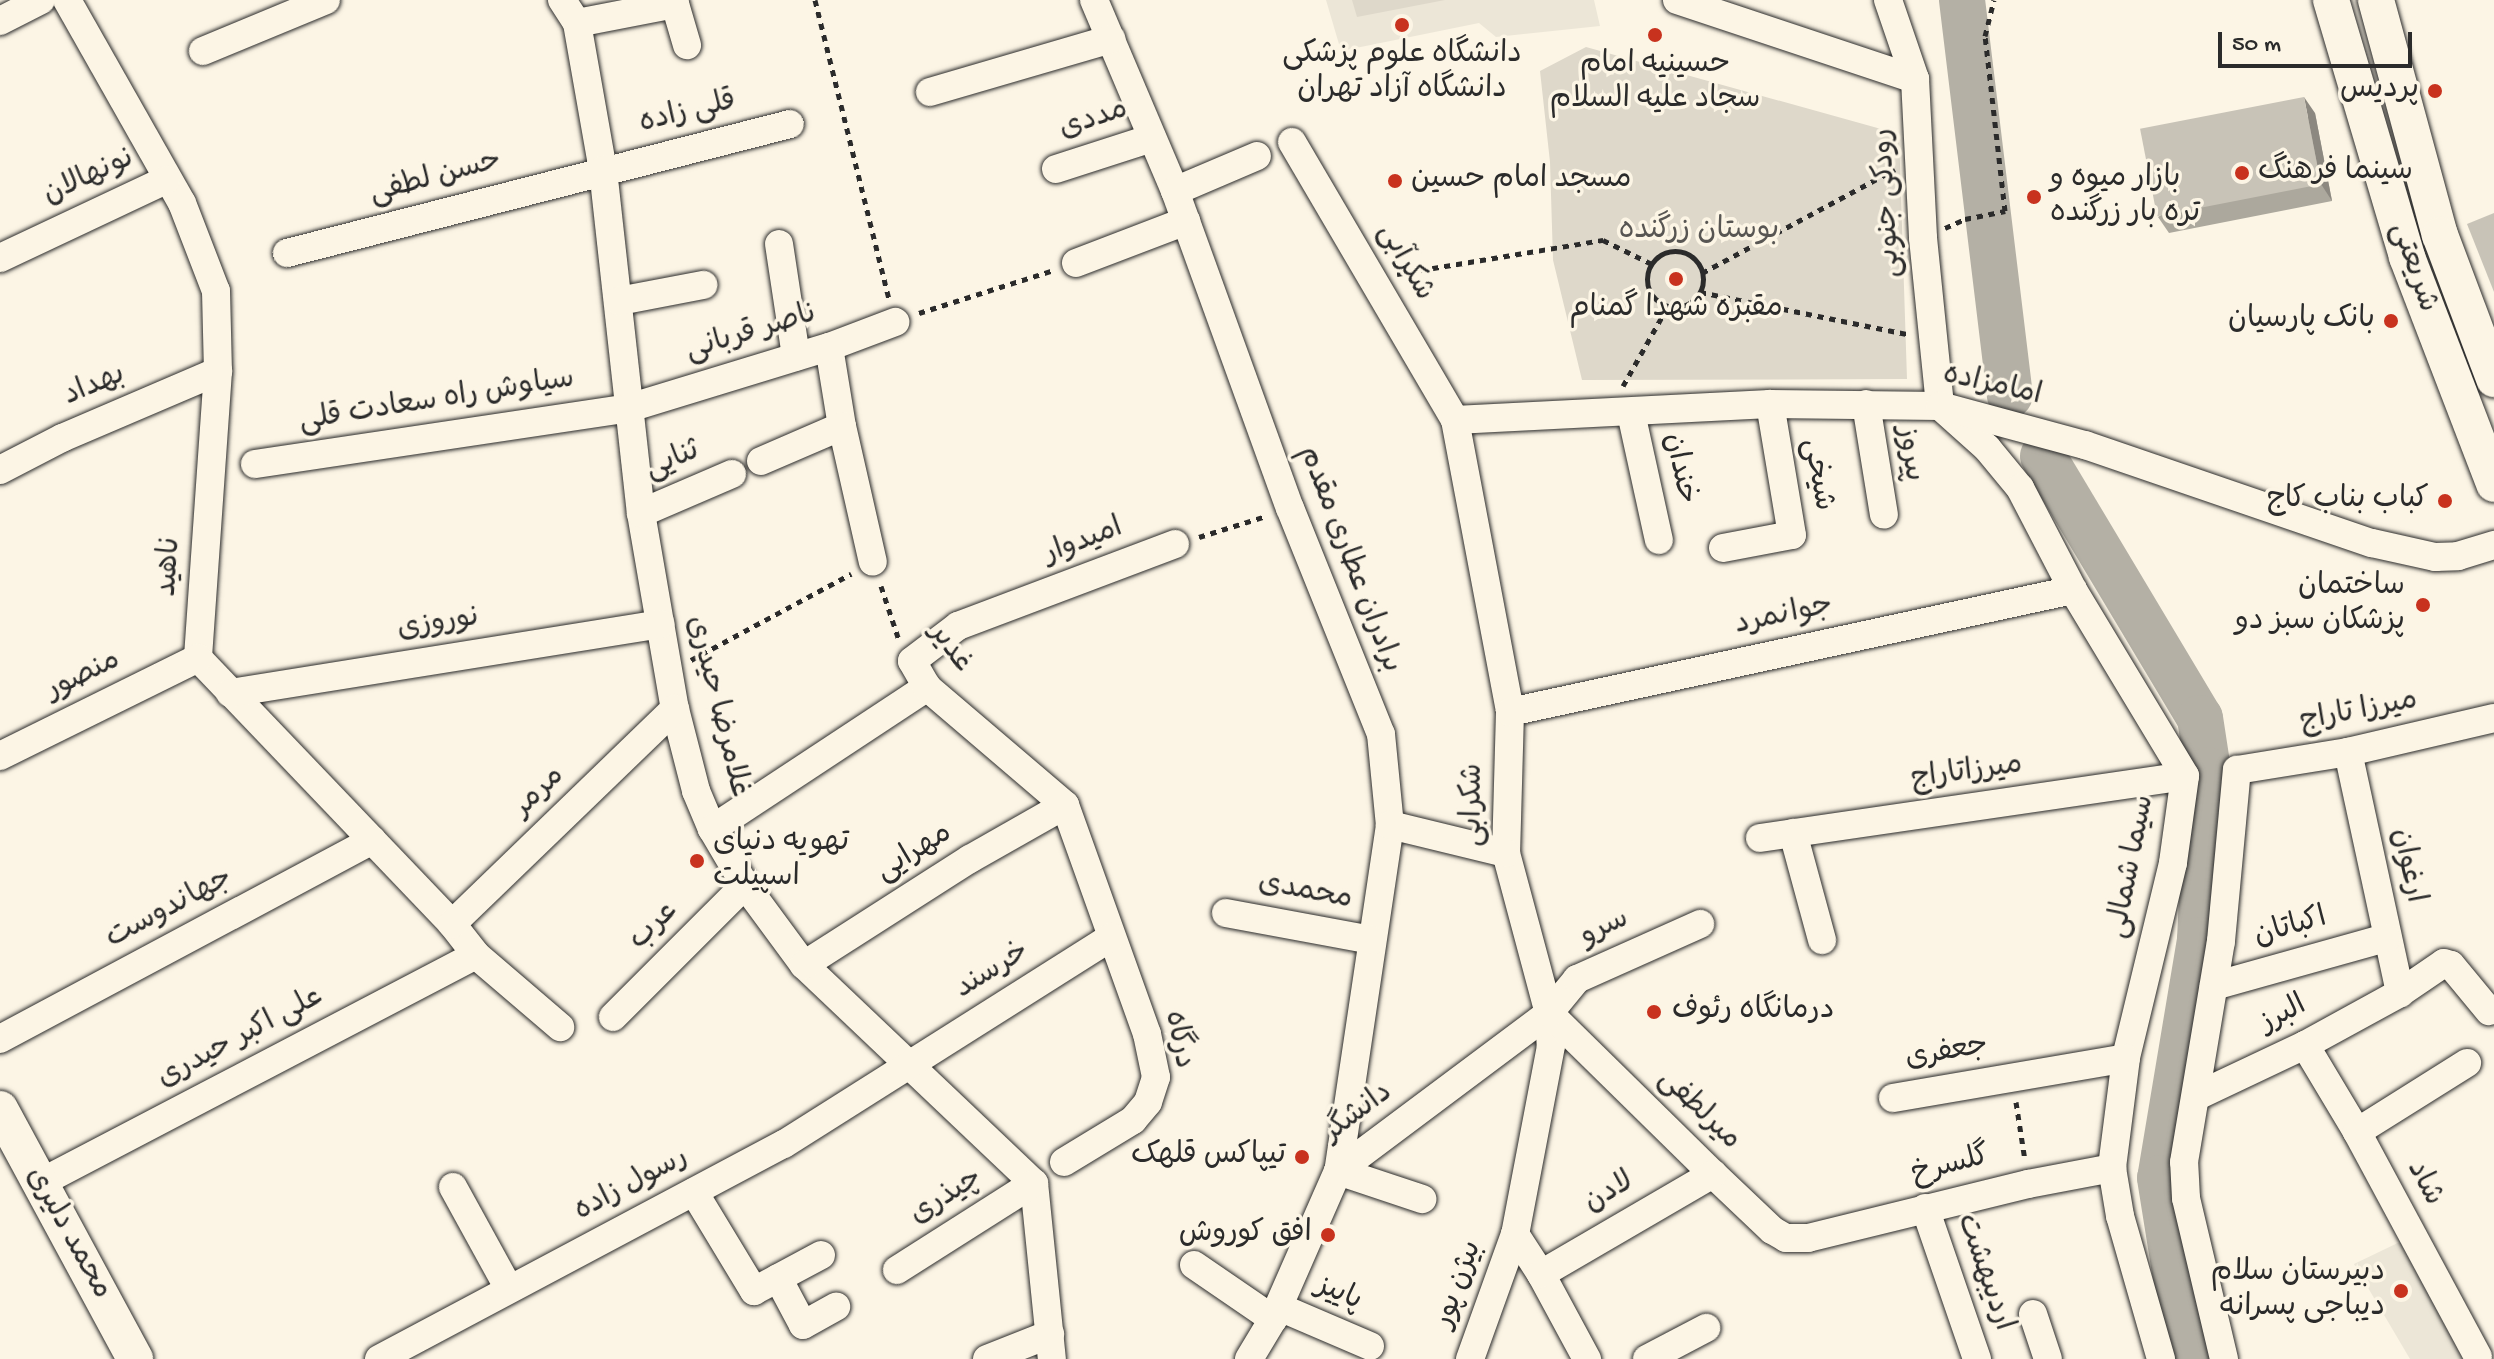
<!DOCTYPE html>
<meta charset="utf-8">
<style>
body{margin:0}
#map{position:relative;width:2494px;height:1359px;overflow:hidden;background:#fcf5e5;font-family:"Gochi Hand","Playpen Sans Arabic",sans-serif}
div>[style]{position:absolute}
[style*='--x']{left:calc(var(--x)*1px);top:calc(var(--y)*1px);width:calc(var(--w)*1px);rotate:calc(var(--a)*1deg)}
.built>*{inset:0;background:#ece6d7}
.green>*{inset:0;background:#ded8ca}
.river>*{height:46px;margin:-23px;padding:0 23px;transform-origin:23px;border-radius:23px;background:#b4b0a5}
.path>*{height:5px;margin-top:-2.5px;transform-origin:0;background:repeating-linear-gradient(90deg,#2b2b2b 0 6px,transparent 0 12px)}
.path>.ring{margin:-2.5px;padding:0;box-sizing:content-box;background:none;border:5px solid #2b2b2b;border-radius:50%}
.roads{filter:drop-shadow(0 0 2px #2b2b2b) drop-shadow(0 0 2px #2b2b2b)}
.minor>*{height:28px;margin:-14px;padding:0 14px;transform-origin:14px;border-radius:14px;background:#fcf5e5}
.major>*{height:36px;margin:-18px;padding:0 18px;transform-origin:18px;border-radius:18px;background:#fcf5e5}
.wall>*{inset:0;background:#aca89d}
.shaded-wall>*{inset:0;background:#8c8880}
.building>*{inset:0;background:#c8c3b7;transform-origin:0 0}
.dots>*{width:22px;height:22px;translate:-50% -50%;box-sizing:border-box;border:4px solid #fcf5e5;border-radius:50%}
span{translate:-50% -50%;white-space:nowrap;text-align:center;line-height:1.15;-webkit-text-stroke:7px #fcf5e5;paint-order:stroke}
.poi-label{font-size:30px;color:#2b2b2b}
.right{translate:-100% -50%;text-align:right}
.left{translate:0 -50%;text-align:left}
.street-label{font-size:30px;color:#2b2b2b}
.park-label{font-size:30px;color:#585653}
.scale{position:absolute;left:2218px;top:32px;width:194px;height:36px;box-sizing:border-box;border:4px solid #2b2b2b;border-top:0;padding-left:10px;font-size:24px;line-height:28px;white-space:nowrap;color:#2b2b2b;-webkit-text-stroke:6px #fcf5e5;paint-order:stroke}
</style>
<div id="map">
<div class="built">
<div style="clip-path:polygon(1326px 0,1594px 0,1600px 26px,1496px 37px,1479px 23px,1341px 51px)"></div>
<div style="clip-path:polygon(2406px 1239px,2468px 1356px,2463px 1359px,2410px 1359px,2354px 1264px)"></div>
</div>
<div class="green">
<div style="clip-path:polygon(1352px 0,1445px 0,1357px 17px)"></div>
<div style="clip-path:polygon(1586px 47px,1899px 134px,1907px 379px,1582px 380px,1553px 260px,1550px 162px,1540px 71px)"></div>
</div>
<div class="river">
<div style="--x:1962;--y:0;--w:398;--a:83.1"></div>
<div style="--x:2043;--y:456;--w:305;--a:59.1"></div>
<div style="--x:2200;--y:718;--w:53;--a:81.3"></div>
<div style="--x:2208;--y:770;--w:170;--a:92.7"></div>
<div style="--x:2200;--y:940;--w:241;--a:99.5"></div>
<div style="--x:2160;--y:1178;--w:183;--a:80.9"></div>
</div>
<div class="path">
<div style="--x:815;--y:0;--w:307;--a:76.1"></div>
<div style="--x:1945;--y:228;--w:22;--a:-24"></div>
<div style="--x:1965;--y:219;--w:41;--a:-11.3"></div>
<div style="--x:2005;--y:211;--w:176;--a:-96.5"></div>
<div style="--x:1985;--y:36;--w:37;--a:-76"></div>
<div class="ring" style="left:1647px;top:251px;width:51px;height:51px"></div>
<div style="--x:1702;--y:273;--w:219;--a:-28.3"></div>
<div style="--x:1397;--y:274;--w:209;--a:-9.4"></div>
<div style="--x:1603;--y:240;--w:55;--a:26.1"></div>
<div style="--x:1700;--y:292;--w:211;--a:11.5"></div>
<div style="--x:919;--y:313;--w:142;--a:-17.7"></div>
<div style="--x:1623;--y:386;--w:92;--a:-60.6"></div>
<div style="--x:1199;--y:537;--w:70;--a:-17.4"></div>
<div style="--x:881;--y:586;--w:57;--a:71.6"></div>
<div style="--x:691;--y:660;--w:182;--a:-28.3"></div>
<div style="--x:2016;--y:1102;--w:59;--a:81.2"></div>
</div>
<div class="roads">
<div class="minor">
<div style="--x:67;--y:0;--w:233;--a:60.5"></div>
<div style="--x:182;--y:203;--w:94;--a:68.9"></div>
<div style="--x:216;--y:291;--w:80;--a:88.6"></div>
<div style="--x:218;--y:371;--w:288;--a:94"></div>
<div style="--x:198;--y:658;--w:368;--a:46.3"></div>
<div style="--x:452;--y:924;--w:39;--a:52"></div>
<div style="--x:476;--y:955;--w:111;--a:40.6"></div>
<div style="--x:562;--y:0;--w:27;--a:57"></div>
<div style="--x:577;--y:23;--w:149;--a:80"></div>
<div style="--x:603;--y:170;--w:345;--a:83.7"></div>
<div style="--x:641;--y:513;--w:199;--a:80.2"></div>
<div style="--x:675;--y:709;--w:85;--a:75.6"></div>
<div style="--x:696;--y:791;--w:41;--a:67.2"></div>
<div style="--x:712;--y:829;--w:65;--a:59.5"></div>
<div style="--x:745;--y:885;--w:99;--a:53.6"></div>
<div style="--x:804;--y:965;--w:317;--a:43.5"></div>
<div style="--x:1034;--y:1183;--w:177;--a:84.2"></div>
<div style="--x:1094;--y:0;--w:207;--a:67"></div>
<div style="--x:1175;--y:191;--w:337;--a:70.1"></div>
<div style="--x:1290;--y:508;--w:244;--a:68.1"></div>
<div style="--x:1381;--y:734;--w:91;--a:84.4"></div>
<div style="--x:1390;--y:825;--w:350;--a:98.5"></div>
<div style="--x:1677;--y:0;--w:251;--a:18.4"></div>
<div style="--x:1888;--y:0;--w:83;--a:71.1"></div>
<div style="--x:1915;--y:79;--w:159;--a:87.1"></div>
<div style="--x:1923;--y:238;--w:169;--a:84.2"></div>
<div style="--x:1940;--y:406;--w:63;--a:41.8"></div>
<div style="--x:1987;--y:448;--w:52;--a:50.5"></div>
<div style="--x:2020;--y:488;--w:115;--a:62.5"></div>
<div style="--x:2073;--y:590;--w:217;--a:58.9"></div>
<div style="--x:2185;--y:776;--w:88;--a:97.9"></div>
<div style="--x:2173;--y:863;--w:201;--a:103.6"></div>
<div style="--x:2126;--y:1058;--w:111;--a:97.3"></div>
<div style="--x:2112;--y:1168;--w:49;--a:80.5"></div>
<div style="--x:2120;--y:1216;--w:149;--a:74"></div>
<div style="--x:0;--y:21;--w:46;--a:-27.1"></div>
<div style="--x:577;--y:23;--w:100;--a:-11"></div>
<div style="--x:675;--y:4;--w:43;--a:73.7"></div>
<div style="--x:203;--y:51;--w:133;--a:-22.5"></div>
<div style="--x:930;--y:92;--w:189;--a:-16.3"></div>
<div style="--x:1292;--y:142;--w:322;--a:59.6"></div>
<div style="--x:1455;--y:420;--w:297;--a:79.3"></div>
<div style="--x:1510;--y:712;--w:141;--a:91.6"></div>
<div style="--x:1506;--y:853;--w:166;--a:75"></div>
<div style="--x:1549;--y:1013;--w:33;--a:87"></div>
<div style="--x:1551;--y:1046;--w:191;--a:100.8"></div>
<div style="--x:1515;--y:1234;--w:133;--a:109.8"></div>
<div style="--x:1056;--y:169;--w:101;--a:-17.9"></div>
<div style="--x:1175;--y:191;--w:89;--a:-23.1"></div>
<div style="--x:779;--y:244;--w:114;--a:81.4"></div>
<div style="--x:287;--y:253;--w:519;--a:-14.38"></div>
<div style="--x:0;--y:258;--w:183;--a:-25.2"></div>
<div style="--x:1076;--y:263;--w:118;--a:-20.9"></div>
<div style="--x:619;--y:301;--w:86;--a:-10.8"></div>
<div style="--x:829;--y:347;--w:80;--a:80.7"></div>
<div style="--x:842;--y:426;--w:139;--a:77.2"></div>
<div style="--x:1866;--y:404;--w:112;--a:80.8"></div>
<div style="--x:1631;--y:413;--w:130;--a:77.6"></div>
<div style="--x:1455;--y:420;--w:315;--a:-2.9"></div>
<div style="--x:1770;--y:404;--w:170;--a:0.7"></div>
<div style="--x:1940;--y:406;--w:150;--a:15.1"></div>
<div style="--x:2085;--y:445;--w:303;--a:18.9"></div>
<div style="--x:2372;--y:543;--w:65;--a:12.5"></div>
<div style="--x:2435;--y:557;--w:23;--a:-2"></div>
<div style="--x:2458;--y:556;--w:38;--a:-17"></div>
<div style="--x:761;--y:461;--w:88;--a:-23.4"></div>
<div style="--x:255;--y:464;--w:378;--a:-8.5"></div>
<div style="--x:629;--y:408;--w:209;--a:-17"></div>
<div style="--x:829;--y:347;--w:71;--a:-20.7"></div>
<div style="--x:0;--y:470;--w:70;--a:-27.3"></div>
<div style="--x:62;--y:438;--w:170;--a:-23.2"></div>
<div style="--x:641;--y:513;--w:99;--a:-23.2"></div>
<div style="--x:1723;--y:548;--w:70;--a:-10.7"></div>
<div style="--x:1792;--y:535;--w:133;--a:-99.5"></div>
<div style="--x:230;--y:693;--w:436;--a:-9.1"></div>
<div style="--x:1510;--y:712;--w:576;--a:-12.23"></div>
<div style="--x:2348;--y:752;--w:247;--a:77.8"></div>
<div style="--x:0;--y:756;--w:221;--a:-26.3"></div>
<div style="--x:1390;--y:825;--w:119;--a:13.6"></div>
<div style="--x:712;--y:829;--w:258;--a:-33.4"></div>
<div style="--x:1793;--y:833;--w:111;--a:74.8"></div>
<div style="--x:1760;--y:838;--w:429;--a:-8.3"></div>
<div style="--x:1226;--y:913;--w:148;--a:10.5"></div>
<div style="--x:452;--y:924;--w:310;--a:-44"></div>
<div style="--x:804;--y:965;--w:197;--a:-32.6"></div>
<div style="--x:970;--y:859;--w:109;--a:-29.6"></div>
<div style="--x:2214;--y:986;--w:179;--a:-15.6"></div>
<div style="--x:1549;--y:1013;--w:230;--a:44.5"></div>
<div style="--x:1713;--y:1174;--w:81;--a:43.5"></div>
<div style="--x:1772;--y:1230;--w:16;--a:30"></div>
<div style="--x:1786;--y:1238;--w:22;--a:0"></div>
<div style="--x:1808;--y:1238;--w:227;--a:-13.8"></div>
<div style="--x:2028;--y:1184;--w:86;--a:-10.8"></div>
<div style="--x:613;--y:1017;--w:187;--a:-45"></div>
<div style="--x:0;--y:1039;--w:422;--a:-28.1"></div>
<div style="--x:2305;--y:1045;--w:101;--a:59.1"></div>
<div style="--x:2357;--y:1132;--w:255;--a:61.7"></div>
<div style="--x:2197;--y:1096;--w:119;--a:-25.3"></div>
<div style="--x:2305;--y:1045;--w:108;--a:-28.7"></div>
<div style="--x:2400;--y:993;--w:53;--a:-34.3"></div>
<div style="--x:2444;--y:963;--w:7;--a:16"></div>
<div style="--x:2451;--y:965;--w:60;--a:50.4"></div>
<div style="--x:1893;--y:1098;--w:236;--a:-9.7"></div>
<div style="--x:2357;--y:1132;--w:130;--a:-32.1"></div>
<div style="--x:1064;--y:1162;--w:81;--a:-31.3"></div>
<div style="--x:1133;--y:1120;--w:23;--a:-50"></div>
<div style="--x:1148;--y:1102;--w:26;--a:-72"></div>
<div style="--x:1156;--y:1077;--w:44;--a:-101.8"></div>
<div style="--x:1147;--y:1034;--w:243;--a:-109.7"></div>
<div style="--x:1065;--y:805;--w:182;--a:-139.5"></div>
<div style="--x:927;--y:687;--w:30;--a:-120"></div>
<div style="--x:912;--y:661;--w:58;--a:-37.3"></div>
<div style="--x:958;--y:626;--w:232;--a:-20.7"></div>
<div style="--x:1338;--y:1171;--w:89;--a:18.4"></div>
<div style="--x:38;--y:1184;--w:494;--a:-27.6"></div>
<div style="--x:453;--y:1187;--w:116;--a:61.2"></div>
<div style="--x:694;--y:1192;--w:116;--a:58.8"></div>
<div style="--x:754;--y:1291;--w:76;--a:-28.2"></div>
<div style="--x:1925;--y:1208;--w:160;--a:71"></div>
<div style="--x:1515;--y:1234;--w:48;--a:57"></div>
<div style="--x:1541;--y:1274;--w:97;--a:61.6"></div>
<div style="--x:1194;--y:1265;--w:96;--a:34.4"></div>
<div style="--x:897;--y:1270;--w:162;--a:-32.4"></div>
<div style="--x:1541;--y:1274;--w:199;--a:-30.2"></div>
<div style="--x:778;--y:1278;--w:53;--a:62"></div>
<div style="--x:803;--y:1325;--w:38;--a:-29"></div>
<div style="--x:1279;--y:1307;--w:99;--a:23.2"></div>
<div style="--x:2033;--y:1314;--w:47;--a:71.6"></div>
<div style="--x:379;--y:1359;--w:459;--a:-28"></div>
<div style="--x:784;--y:1144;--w:387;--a:-32.3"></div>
<div style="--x:987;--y:1359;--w:68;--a:-21.6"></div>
<div style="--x:1249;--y:1359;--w:47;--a:-59"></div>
<div style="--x:1273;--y:1319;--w:162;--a:-66.3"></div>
<div style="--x:1338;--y:1171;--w:264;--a:-36.8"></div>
<div style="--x:1549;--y:1013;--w:44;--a:-50.5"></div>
<div style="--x:1577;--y:979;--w:135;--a:-24.1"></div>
<div style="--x:1647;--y:1359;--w:67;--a:-27.7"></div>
<div style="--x:2224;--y:1359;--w:165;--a:-103.3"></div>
<div style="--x:2186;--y:1198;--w:36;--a:-93"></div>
<div style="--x:2184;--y:1162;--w:224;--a:-80.5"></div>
<div style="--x:2221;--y:941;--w:172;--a:-84.7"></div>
<div style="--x:2237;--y:770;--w:112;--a:-9.2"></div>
<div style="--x:2348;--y:752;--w:150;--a:-13.1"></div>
</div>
<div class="major">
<div style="--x:2331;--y:0;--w:268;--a:73.5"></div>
<div style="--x:2407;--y:257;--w:243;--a:69"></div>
<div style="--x:2376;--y:0;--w:244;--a:74.8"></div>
<div style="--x:2440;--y:235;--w:154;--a:69.4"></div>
<div style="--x:0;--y:1109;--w:284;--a:61.6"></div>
</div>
</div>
<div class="wall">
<div style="clip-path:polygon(2315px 113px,2332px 201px,2169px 233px,2158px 217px)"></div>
</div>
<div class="shaded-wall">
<div style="clip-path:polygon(2304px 97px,2315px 113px,2332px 201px,2321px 184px)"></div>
</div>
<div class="building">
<div style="left:2304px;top:97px;width:89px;height:167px;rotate:79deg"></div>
<div style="clip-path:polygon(2494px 213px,2494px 292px,2467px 224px)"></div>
</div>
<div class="dots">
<div style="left:1402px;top:25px;background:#c8321e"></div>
<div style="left:1655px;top:35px;background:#c8321e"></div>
<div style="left:2435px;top:91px;background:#c8321e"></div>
<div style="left:2242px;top:173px;background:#c8321e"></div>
<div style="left:1395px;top:181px;background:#c8321e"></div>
<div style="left:2034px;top:197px;background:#c8321e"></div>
<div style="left:1676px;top:279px;background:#c8321e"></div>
<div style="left:2391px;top:321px;background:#c8321e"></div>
<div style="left:2445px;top:501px;background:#c8321e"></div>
<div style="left:2423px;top:605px;background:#c8321e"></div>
<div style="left:697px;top:861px;background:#c8321e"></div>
<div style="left:1654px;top:1012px;background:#c8321e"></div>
<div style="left:1302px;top:1157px;background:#c8321e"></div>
<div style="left:1328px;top:1235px;background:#c8321e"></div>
<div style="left:2401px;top:1291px;background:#c8321e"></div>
</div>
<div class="poi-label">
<span style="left:1402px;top:73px">دانشگاه علوم پزشکی<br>دانشگاه آزاد تهران</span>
<span style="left:1655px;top:83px">حسینیه امام<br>سجاد علیه السلام</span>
<span class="right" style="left:2419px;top:91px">پردیس</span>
<span class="left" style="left:2258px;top:173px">سینما فرهنگ</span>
<span class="left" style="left:2050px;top:197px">بازار میوه و<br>تره بار زرگنده</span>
<span class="left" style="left:1411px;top:181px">مسجد امام حسین</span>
<span style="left:1676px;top:310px">مقبره شهدا گمنام</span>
<span class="right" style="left:2375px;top:321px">بانک پارسیان</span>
<span class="right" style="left:2429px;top:501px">کباب بناب کاج</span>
<span class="right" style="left:2405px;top:605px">ساختمان<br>پزشکان سبز دو</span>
<span class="left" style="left:713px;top:861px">تهویه دنیای<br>اسپیلت</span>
<span class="left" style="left:1672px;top:1012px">درمانگاه رئوف</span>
<span class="right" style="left:1286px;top:1157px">تیپاکس قلهک</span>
<span class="right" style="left:1312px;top:1235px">افق کوروش</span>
<span class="right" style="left:2385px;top:1291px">دبیرستان سلام<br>دیباجی پسرانه</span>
</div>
<div class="street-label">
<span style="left:688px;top:114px;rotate:-14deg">قلی زاده</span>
<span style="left:1094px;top:121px;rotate:-18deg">مددی</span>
<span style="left:90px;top:178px;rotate:-25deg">نونهالان</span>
<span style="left:436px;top:179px;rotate:-15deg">حسن لطفی</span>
<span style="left:1889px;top:203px;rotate:-93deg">رودکی جنوبی</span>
<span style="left:1404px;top:263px;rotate:60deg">شکرآبی</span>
<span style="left:2412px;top:268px;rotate:71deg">شریعتی</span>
<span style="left:752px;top:334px;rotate:-17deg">ناصر قربانی</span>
<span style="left:95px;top:387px;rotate:-23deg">بهداد</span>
<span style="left:1992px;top:387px;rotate:13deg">امامزاده</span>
<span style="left:437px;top:402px;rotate:-9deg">سیاوش راه سعادت قلی</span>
<span style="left:1908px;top:454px;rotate:81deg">پیروز</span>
<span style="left:673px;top:462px;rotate:-23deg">ثنایی</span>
<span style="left:1678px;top:469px;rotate:78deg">خندان</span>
<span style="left:1816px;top:475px;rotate:80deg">شیخی</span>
<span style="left:1084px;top:543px;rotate:-21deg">امیدوار</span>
<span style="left:1348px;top:560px;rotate:69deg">برادران عطاری مقدم</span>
<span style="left:171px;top:567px;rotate:-86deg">ناهید</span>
<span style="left:1784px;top:617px;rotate:-12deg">جوانمرد</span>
<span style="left:439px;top:625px;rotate:-9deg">نوروزی</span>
<span style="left:949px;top:649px;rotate:54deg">غدیر</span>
<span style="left:84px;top:677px;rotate:-26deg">منصور</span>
<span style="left:716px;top:707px;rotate:76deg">غلامرضا حیدری</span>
<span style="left:2359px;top:713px;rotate:-11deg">میرزا تاراج</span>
<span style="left:1967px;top:774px;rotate:-8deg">میرزاتاراج</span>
<span style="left:540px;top:793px;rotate:-44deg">مرمر</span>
<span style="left:1475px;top:805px;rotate:-90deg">شکرابی</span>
<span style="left:915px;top:854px;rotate:-32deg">مهرایی</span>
<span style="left:2406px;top:866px;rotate:78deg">ارغوان</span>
<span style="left:2133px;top:867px;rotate:-79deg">سیما شمالی</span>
<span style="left:1305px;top:893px;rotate:11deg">محمدی</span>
<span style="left:170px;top:910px;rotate:-28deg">جهاندوست</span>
<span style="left:655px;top:927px;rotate:-45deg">عرب</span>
<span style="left:1605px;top:929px;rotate:-24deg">سرو</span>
<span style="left:2291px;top:929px;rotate:-16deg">اکباتان</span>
<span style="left:993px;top:972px;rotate:-32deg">خرسند</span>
<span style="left:2284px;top:1016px;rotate:-27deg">البرز</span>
<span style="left:241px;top:1039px;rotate:-28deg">علی اکبر حیدری</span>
<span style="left:1177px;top:1040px;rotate:79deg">درگاه</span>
<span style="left:1947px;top:1054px;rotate:-10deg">جعفری</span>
<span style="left:1698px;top:1111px;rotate:44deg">میرلطفی</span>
<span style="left:1359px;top:1114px;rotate:-37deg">دانشگر</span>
<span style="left:1951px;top:1167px;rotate:-14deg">گلسرخ</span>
<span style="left:2423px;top:1184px;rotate:62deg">شاد</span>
<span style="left:632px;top:1186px;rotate:-28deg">رسول زاده</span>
<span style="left:1610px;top:1194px;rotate:-30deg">لادن</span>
<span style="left:947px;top:1198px;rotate:-32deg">چیذری</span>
<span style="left:67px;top:1234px;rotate:61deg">محمد دلیری</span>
<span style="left:1983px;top:1273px;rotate:71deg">اردیبهشت</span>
<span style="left:1460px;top:1285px;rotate:-70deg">بیژن پور</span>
<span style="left:1338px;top:1295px;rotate:23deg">پاییز</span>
</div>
<div class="park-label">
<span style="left:1699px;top:232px">بوستان زرگنده</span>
</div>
<div class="scale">50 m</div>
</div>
